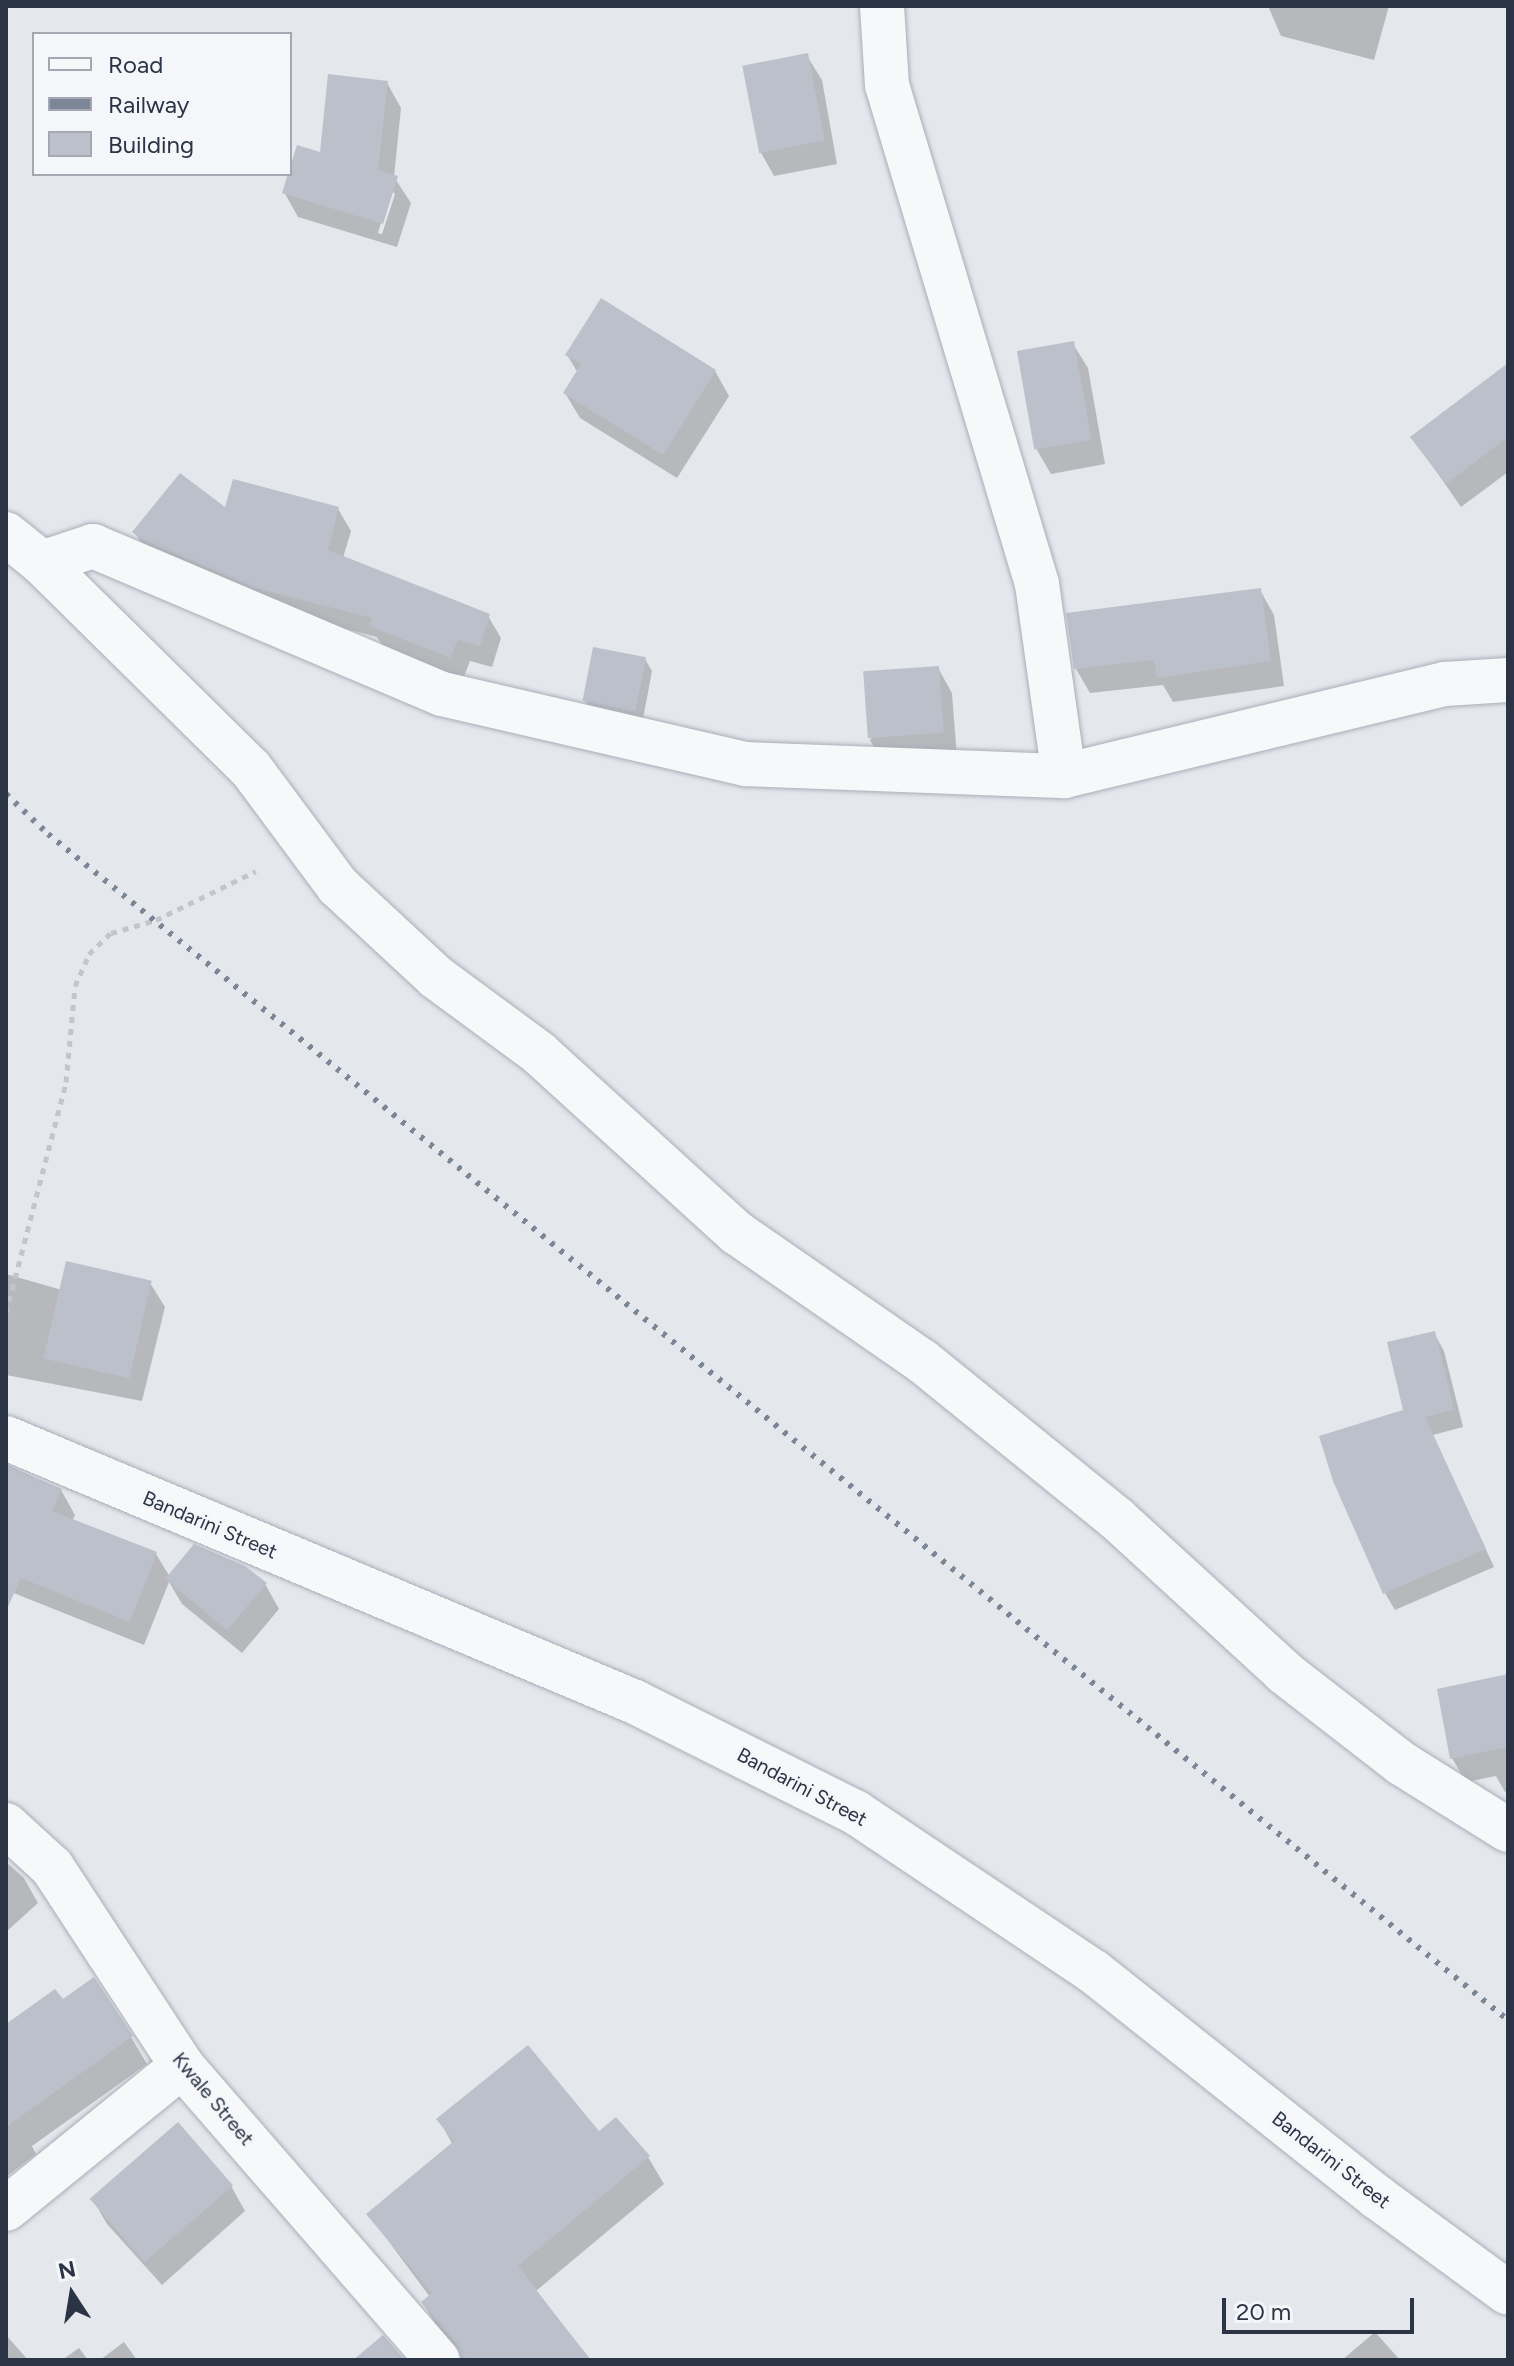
<!DOCTYPE html>
<style>
body{margin:0}
#map{position:relative;width:1514px;height:2366px;overflow:hidden;background:#e4e7ec;font-family:Figtree,sans-serif}
div>[style]{position:absolute}
[style*='--x']{left:calc(var(--x)*1px);top:calc(var(--y)*1px);width:calc(var(--w)*1px);rotate:calc(var(--a)*1deg)}
.shadow>*{inset:0;background:#0003}
.building>*{inset:0;background:#bbc0ca;transform-origin:0 0}
.path>*{height:5px;margin-top:-2.5px;transform-origin:0;background:repeating-linear-gradient(90deg,#c2c5cb 0 6px,transparent 0 12px)}
.roads{filter:drop-shadow(0 0 2px #a9aeb7) drop-shadow(0 0 2px #a9aeb7)}
.minor>*{height:44px;margin:-22px;padding:0 22px;transform-origin:22px;border-radius:22px;background:#f7f8fa}
.rail>*{height:6px;margin-top:-3px;transform-origin:0;background:repeating-linear-gradient(90deg,#7d8696 0 4px,transparent 0 12px)}
span{translate:-50% -50%;white-space:nowrap;text-align:center;line-height:1.15;-webkit-text-stroke:6px #f4f6f9;paint-order:stroke}
.street-label{font-size:20px;color:#2b3445}
.frame{position:absolute;inset:0;border:8px solid #2b3445;pointer-events:none}
.legend{position:absolute;left:32px;top:32px;width:260px;height:144px;box-sizing:border-box;background:#f4f6f9;border:2px solid #a4a8b1;margin:0;padding:10px 14px;list-style:none;font-size:24px;color:#2b3445}
.legend li{display:flex;align-items:center;gap:16px;height:40px}
.legend b{width:40px;border:2px solid #a4a8b1}
.north{position:absolute;left:32px;top:2254px;width:80px;height:80px;-webkit-text-stroke:6px #f4f6f9;paint-order:stroke;rotate:348deg;font-size:22px;font-weight:700;line-height:32px;text-align:center;color:#2b3445}
.north::after{content:'';display:block;margin:auto;width:28px;height:36px;background:#2b3445;clip-path:polygon(50% 0,100% 100%,50% 72%,0 100%)}
.scale{position:absolute;left:1222px;top:2298px;width:192px;height:36px;box-sizing:border-box;border:4px solid #2b3445;border-top:0;padding-left:10px;font-size:24px;line-height:28px;white-space:nowrap;color:#2b3445;-webkit-text-stroke:6px #f4f6f9;paint-order:stroke}
</style>
<div id="map">
<div class="shadow">
<div style="clip-path:polygon(1268px 6px,1389px 6px,1374px 60px,1281px 36px)"></div>
<div style="clip-path:polygon(807px 56px,822px 80px,837px 164px,774px 176px,760px 151px)"></div>
<div style="clip-path:polygon(evenodd,387px 83px,401px 108px,394px 177px,411px 203px,397px 247px,298px 217px,284px 192px,387px 83px,391px 190px,395px 194px,382px 234px,378px 233px,391px 190px)"></div>
<div style="clip-path:polygon(1073px 344px,1088px 368px,1105px 464px,1051px 474px,1037px 450px)"></div>
<div style="clip-path:polygon(567px 355px,715px 371px,729px 396px,677px 478px,580px 418px,565px 393px,578px 373px)"></div>
<div style="clip-path:polygon(1508px 397px,1508px 472px,1461px 507px,1413px 438px)"></div>
<div style="clip-path:polygon(338px 509px,351px 531px,343px 558px,488px 616px,501px 638px,492px 667px,470px 661px,463px 679px,384px 648px,377px 637px,270px 609px,147px 554px,135px 532px,226px 511px)"></div>
<div style="clip-path:polygon(1260px 590px,1274px 615px,1284px 686px,1173px 702px,1163px 685px,1090px 693px,1076px 669px)"></div>
<div style="clip-path:polygon(645px 659px,652px 671px,642px 724px,592px 713px,585px 700px)"></div>
<div style="clip-path:polygon(938px 668px,952px 693px,957px 758px,884px 765px,870px 740px)"></div>
<div style="clip-path:polygon(6px 1274px,62px 1290px,150px 1283px,165px 1307px,142px 1401px,6px 1375px)"></div>
<div style="clip-path:polygon(1434px 1333px,1444px 1351px,1463px 1427px,1433px 1435px,1494px 1567px,1395px 1610px,1385px 1593px,1405px 1411px)"></div>
<div style="clip-path:polygon(6px 1464px,61px 1490px,75px 1515px,72px 1521px,156px 1554px,170px 1577px,265px 1584px,279px 1609px,242px 1653px,182px 1604px,169px 1582px,144px 1645px,6px 1590px)"></div>
<div style="clip-path:polygon(1508px 1676px,1508px 1791px,1505px 1792px,1496px 1776px,1466px 1782px,1452px 1758px)"></div>
<div style="clip-path:polygon(6px 1862px,24px 1878px,38px 1903px,6px 1932px)"></div>
<div style="clip-path:polygon(62px 2002px,131px 2037px,147px 2064px,32px 2146px,36px 2154px,6px 2177px,6px 2027px)"></div>
<div style="clip-path:polygon(439px 2120px,599px 2134px,648px 2157px,664px 2184px,536px 2291px,591px 2360px,463px 2360px,439px 2330px,423px 2303px,430px 2297px,369px 2215px,453px 2145px)"></div>
<div style="clip-path:polygon(231px 2186px,245px 2211px,162px 2285px,107px 2224px,93px 2200px)"></div>
<div style="clip-path:polygon(1375px 2332px,1400px 2360px,1342px 2360px)"></div>
<div style="clip-path:polygon(6px 2335px,28px 2360px,6px 2360px)"></div>
<div style="clip-path:polygon(124px 2342px,137px 2360px,100px 2360px)"></div>
<div style="clip-path:polygon(79px 2348px,88px 2360px,62px 2360px)"></div>
</div>
<div class="building">
<div style="left:808px;top:53px;width:89px;height:67px;rotate:79deg"></div>
<div style="clip-path:polygon(328px 74px,388px 81px,378px 170px,398px 176px,383px 224px,282px 193px,297px 145px,320px 152px)"></div>
<div style="clip-path:polygon(601px 298px,716px 370px,663px 455px,563px 393px,581px 364px,565px 355px)"></div>
<div style="left:1074px;top:341px;width:100px;height:58px;rotate:80deg"></div>
<div style="clip-path:polygon(1508px 363px,1508px 437px,1446px 484px,1410px 437px)"></div>
<div style="clip-path:polygon(180px 473px,225px 507px,233px 479px,339px 507px,328px 550px,490px 614px,480px 646px,458px 640px,450px 658px,369px 626px,372px 618px,255px 588px,141px 539px,132px 532px)"></div>
<div style="clip-path:polygon(1261px 588px,1271px 661px,1157px 678px,1154px 660px,1074px 669px,1066px 613px)"></div>
<div style="left:593px;top:647px;width:54px;height:55px;rotate:11deg"></div>
<div style="left:939px;top:666px;width:67px;height:76px;rotate:86deg"></div>
<div style="left:66px;top:1261px;width:88px;height:100px;rotate:13deg"></div>
<div style="clip-path:polygon(1435px 1331px,1454px 1410px,1425px 1417px,1486px 1549px,1383px 1594px,1333px 1481px,1319px 1436px,1403px 1410px,1387px 1342px)"></div>
<div style="clip-path:polygon(6px 1465px,62px 1489px,52px 1511px,157px 1552px,130px 1622px,21px 1578px,6px 1611px)"></div>
<div style="clip-path:polygon(194px 1544px,245px 1566px,267px 1583px,227px 1630px,165px 1579px)"></div>
<div style="clip-path:polygon(1508px 1674px,1508px 1747px,1450px 1759px,1437px 1689px)"></div>
<div style="clip-path:polygon(94px 1977px,133px 2036px,6px 2127px,6px 2024px,55px 1989px,63px 1999px)"></div>
<div style="clip-path:polygon(528px 2045px,599px 2131px,616px 2117px,650px 2156px,518px 2266px,590px 2360px,462px 2360px,457px 2344px,421px 2302px,432px 2293px,366px 2214px,454px 2141px,436px 2119px)"></div>
<div style="left:178px;top:2122px;width:84px;height:117px;rotate:49deg"></div>
<div style="clip-path:polygon(383px 2335px,405px 2360px,353px 2360px)"></div>
</div>
<div class="path">
<div style="--x:6;--y:1313;--w:239;--a:-75.4"></div>
<div style="--x:66;--y:1082;--w:96;--a:-84.6"></div>
<div style="--x:75;--y:986;--w:35;--a:-66"></div>
<div style="--x:89;--y:954;--w:30;--a:-44"></div>
<div style="--x:111;--y:933;--w:47;--a:-16.1"></div>
<div style="--x:156;--y:920;--w:111;--a:-26.1"></div>
</div>
<div class="roads">
<div class="minor">
<div style="--x:882;--y:6;--w:79;--a:86.4"></div>
<div style="--x:887;--y:85;--w:521;--a:73.27"></div>
<div style="--x:1037;--y:584;--w:194;--a:82"></div>
<div style="--x:6;--y:534;--w:46;--a:38.9"></div>
<div style="--x:42;--y:563;--w:293;--a:44.6"></div>
<div style="--x:251;--y:769;--w:146;--a:53.4"></div>
<div style="--x:338;--y:886;--w:134;--a:42.9"></div>
<div style="--x:436;--y:977;--w:128;--a:36.4"></div>
<div style="--x:539;--y:1053;--w:268;--a:42.3"></div>
<div style="--x:737;--y:1233;--w:225;--a:34.7"></div>
<div style="--x:922;--y:1361;--w:250;--a:39"></div>
<div style="--x:1116;--y:1518;--w:229;--a:42.5"></div>
<div style="--x:1285;--y:1673;--w:147;--a:37.8"></div>
<div style="--x:1401;--y:1763;--w:126;--a:32.1"></div>
<div style="--x:42;--y:563;--w:54;--a:-18.4"></div>
<div style="--x:93;--y:546;--w:379;--a:23"></div>
<div style="--x:442;--y:694;--w:312;--a:13"></div>
<div style="--x:746;--y:764;--w:318;--a:2.2"></div>
<div style="--x:1064;--y:776;--w:392;--a:-13.6"></div>
<div style="--x:1445;--y:684;--w:63;--a:-3.6"></div>
<div style="--x:6;--y:1438;--w:682;--a:22.77"></div>
<div style="--x:635;--y:1702;--w:246;--a:26.6"></div>
<div style="--x:855;--y:1812;--w:288;--a:33.8"></div>
<div style="--x:1094;--y:1972;--w:362;--a:38.5"></div>
<div style="--x:1377;--y:2197;--w:162;--a:36.2"></div>
<div style="--x:6;--y:1825;--w:62;--a:42.4"></div>
<div style="--x:52;--y:1867;--w:238;--a:56.8"></div>
<div style="--x:182;--y:2066;--w:390;--a:49"></div>
<div style="--x:6;--y:2209;--w:227;--a:-39.1"></div>
</div>
</div>
<div class="rail">
<div style="--x:6;--y:794;--w:58;--a:43.6"></div>
<div style="--x:48;--y:834;--w:1881;--a:39.09"></div>
</div>
<div class="street-label">
<span style="left:210px;top:1525px;rotate:23deg">Bandarini Street</span>
<span style="left:802px;top:1787px;rotate:28deg">Bandarini Street</span>
<span style="left:213px;top:2099px;rotate:50deg">Kwale Street</span>
<span style="left:1331px;top:2160px;rotate:38deg">Bandarini Street</span>
</div>
<div class="frame"></div>
<ul class="legend">
<li><b style="height:10px;background:#f7f8fa"></b>Road</li>
<li><b style="height:10px;background:#7d8696"></b>Railway</li>
<li><b style="height:22px;background:#bbc0ca"></b>Building</li>
</ul>
<div class="north">N</div>
<div class="scale">20 m</div>
</div>
